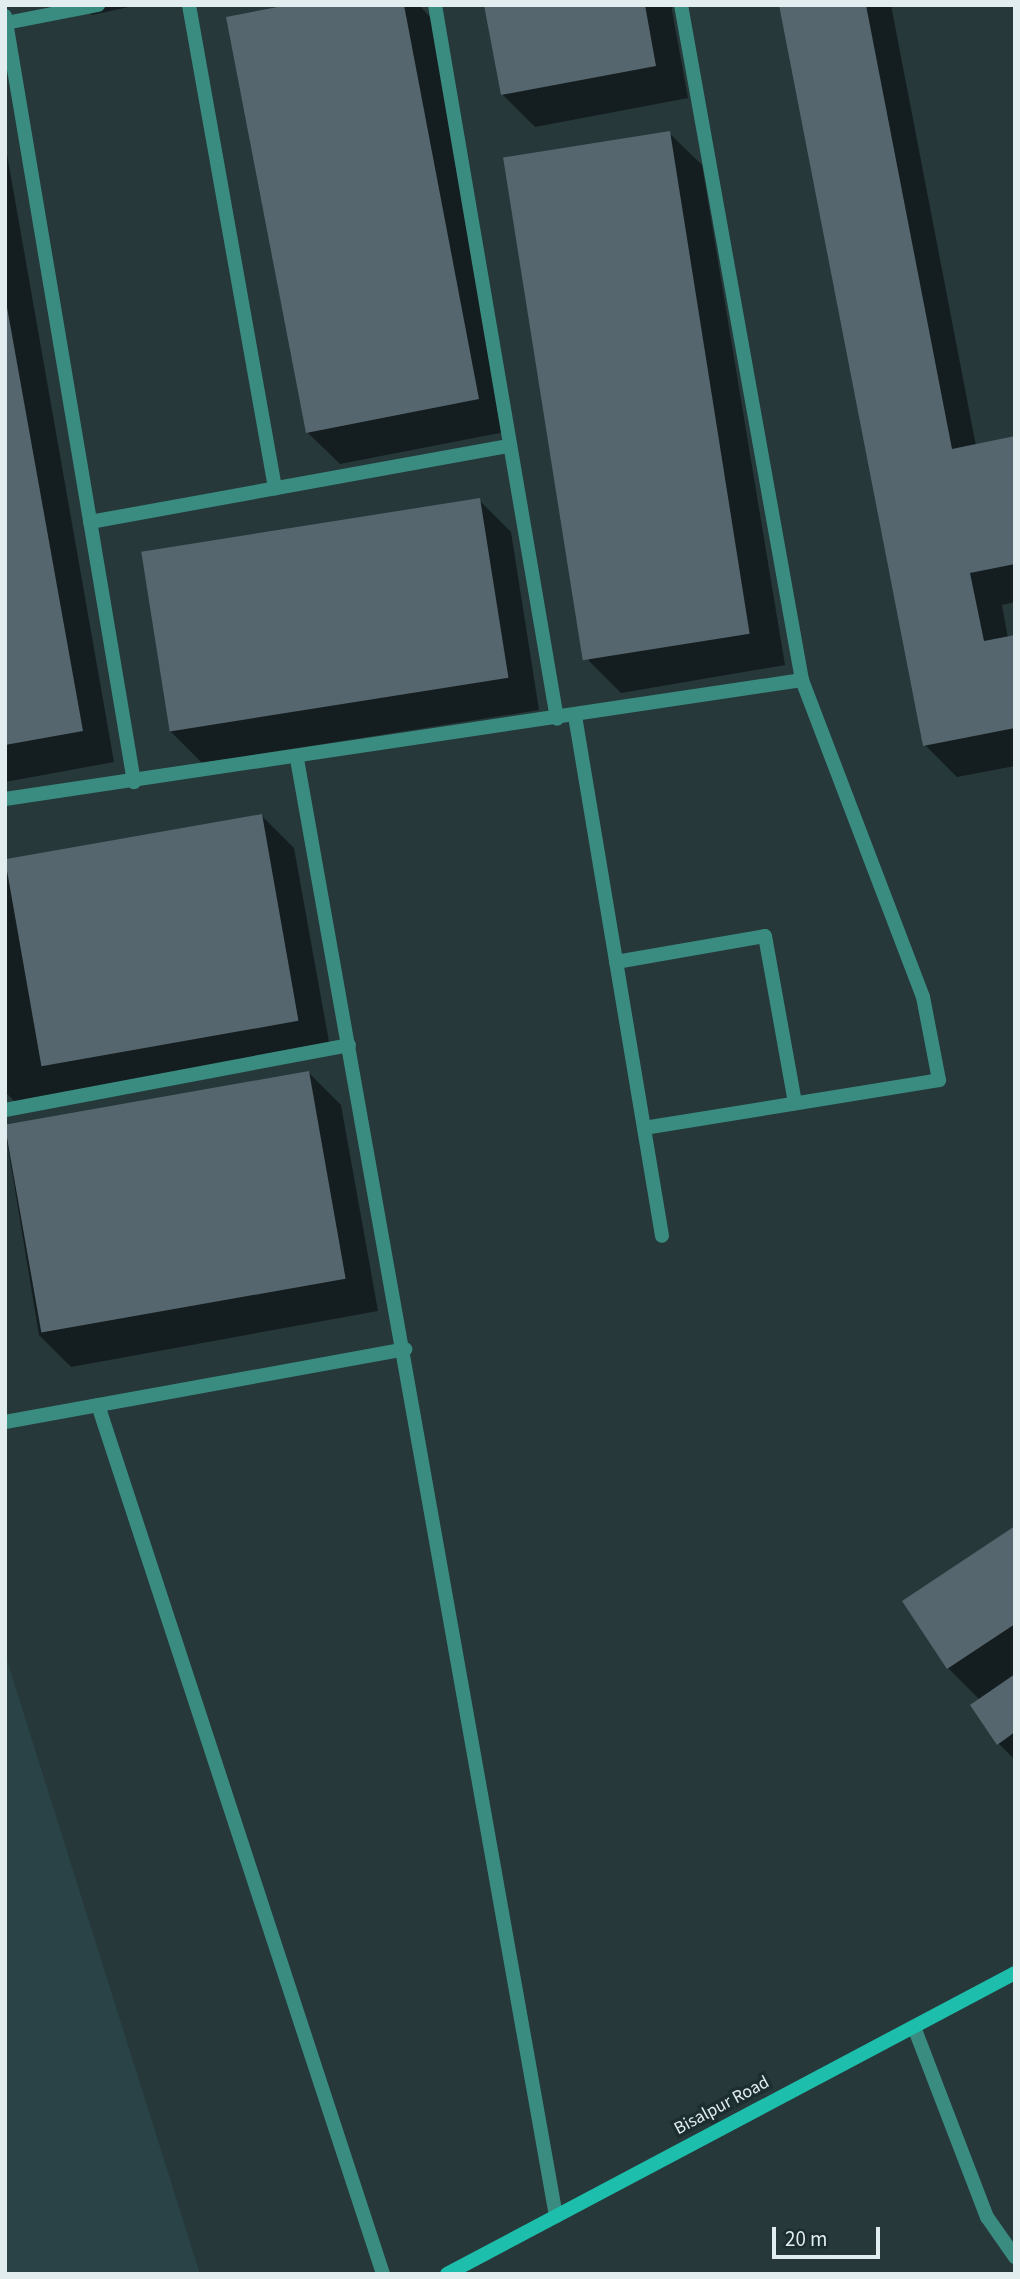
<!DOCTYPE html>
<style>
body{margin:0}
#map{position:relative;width:1020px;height:2279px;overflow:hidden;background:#26383a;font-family:"Source Sans 3",sans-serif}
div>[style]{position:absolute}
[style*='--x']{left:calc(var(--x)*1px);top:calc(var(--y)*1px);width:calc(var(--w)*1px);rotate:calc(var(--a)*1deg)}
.built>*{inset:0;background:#294346}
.shadow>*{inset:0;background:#0007}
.building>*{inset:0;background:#56666e;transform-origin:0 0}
.street>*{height:14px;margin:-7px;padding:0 7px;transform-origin:7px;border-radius:7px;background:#3a8c81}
.secondary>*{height:14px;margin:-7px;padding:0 7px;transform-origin:7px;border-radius:7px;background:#1ebeac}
span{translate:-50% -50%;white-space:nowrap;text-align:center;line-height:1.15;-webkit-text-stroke:7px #1c2e30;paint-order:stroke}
.street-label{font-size:18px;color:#e2edef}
.frame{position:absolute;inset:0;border:7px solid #e2edef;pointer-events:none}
.scale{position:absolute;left:772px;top:2227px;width:108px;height:32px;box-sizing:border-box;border:4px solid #e2edef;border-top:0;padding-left:9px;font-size:21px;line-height:24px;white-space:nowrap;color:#e2edef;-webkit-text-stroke:5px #1c2e30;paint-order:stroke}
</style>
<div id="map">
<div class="built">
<div style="clip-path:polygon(5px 1654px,200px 2274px,5px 2274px)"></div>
</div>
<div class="shadow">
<div style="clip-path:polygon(83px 5px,138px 5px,92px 15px)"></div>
<div style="clip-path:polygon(297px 5px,419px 5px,431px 18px,510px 431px,340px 464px,307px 432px)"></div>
<div style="clip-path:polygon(486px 5px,671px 5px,688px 98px,535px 127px,502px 94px)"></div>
<div style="clip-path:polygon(781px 5px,891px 5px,976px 446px,1015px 438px,1015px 602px,1002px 605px,1008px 638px,1015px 637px,1015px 766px,957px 777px,925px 745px)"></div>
<div style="clip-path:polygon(669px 133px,702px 165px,785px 665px,621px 693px,589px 661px)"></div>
<div style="clip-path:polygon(5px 143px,114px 762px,5px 782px)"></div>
<div style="clip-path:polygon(479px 500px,511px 532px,539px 710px,202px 763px,170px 731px)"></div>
<div style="clip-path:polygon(262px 816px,294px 848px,331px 1053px,24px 1110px,5px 1092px,5px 863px)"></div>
<div style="clip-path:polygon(309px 1073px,341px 1105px,378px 1311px,71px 1367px,39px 1335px,5px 1129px)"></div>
<div style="clip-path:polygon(1015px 1528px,1015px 1760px,998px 1743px,980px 1700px,948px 1668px)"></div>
</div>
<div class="building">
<div style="clip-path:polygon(288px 5px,404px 5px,479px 399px,306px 433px,226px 17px)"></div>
<div style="clip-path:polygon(484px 5px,645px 5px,656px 66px,501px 95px)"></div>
<div style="clip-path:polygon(779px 5px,866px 5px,952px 449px,1015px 436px,1015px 564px,970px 573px,984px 641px,1015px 635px,1015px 728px,923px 746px)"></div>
<div style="left:670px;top:131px;width:509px;height:169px;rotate:81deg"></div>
<div style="clip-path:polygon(5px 296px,83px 731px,5px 745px)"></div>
<div style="left:480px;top:498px;width:182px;height:343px;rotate:81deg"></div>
<div style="left:262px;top:814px;width:210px;height:261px;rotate:80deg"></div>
<div style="left:309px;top:1071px;width:211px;height:309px;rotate:80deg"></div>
<div style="clip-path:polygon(1015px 1526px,1015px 1624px,947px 1669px,902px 1601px)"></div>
<div style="clip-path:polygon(1015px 1674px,1015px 1732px,997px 1745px,970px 1705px)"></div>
</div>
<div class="street">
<div style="--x:189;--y:5;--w:491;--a:79.9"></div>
<div style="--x:435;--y:5;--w:724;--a:80.3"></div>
<div style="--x:5;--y:16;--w:777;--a:80.44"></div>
<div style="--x:6;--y:23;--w:94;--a:-11.1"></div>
<div style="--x:90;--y:522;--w:427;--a:-10.3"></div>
<div style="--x:575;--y:716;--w:527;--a:80.5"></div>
<div style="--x:297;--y:759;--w:1480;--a:79.92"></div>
<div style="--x:5;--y:799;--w:806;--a:-8.49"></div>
<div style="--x:802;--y:680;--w:686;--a:-100.16"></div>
<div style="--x:616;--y:962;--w:151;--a:-9.9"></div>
<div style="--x:765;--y:936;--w:170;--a:79.8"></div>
<div style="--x:5;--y:1110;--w:350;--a:-10.7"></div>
<div style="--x:644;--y:1128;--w:299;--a:-9.2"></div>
<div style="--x:939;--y:1080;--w:85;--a:-100.9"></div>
<div style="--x:923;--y:997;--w:339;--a:-110.9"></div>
<div style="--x:98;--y:1405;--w:915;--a:71.84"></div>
<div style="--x:5;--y:1422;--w:407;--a:-10.3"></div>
<div style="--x:914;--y:2027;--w:204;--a:69"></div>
<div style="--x:987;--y:2217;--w:49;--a:55"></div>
</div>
<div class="secondary">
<div style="--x:447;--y:2274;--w:643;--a:-27.92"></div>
</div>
<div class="street-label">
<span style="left:722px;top:2106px;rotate:-28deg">Bisalpur Road</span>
</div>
<div class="frame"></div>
<div class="scale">20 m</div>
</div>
